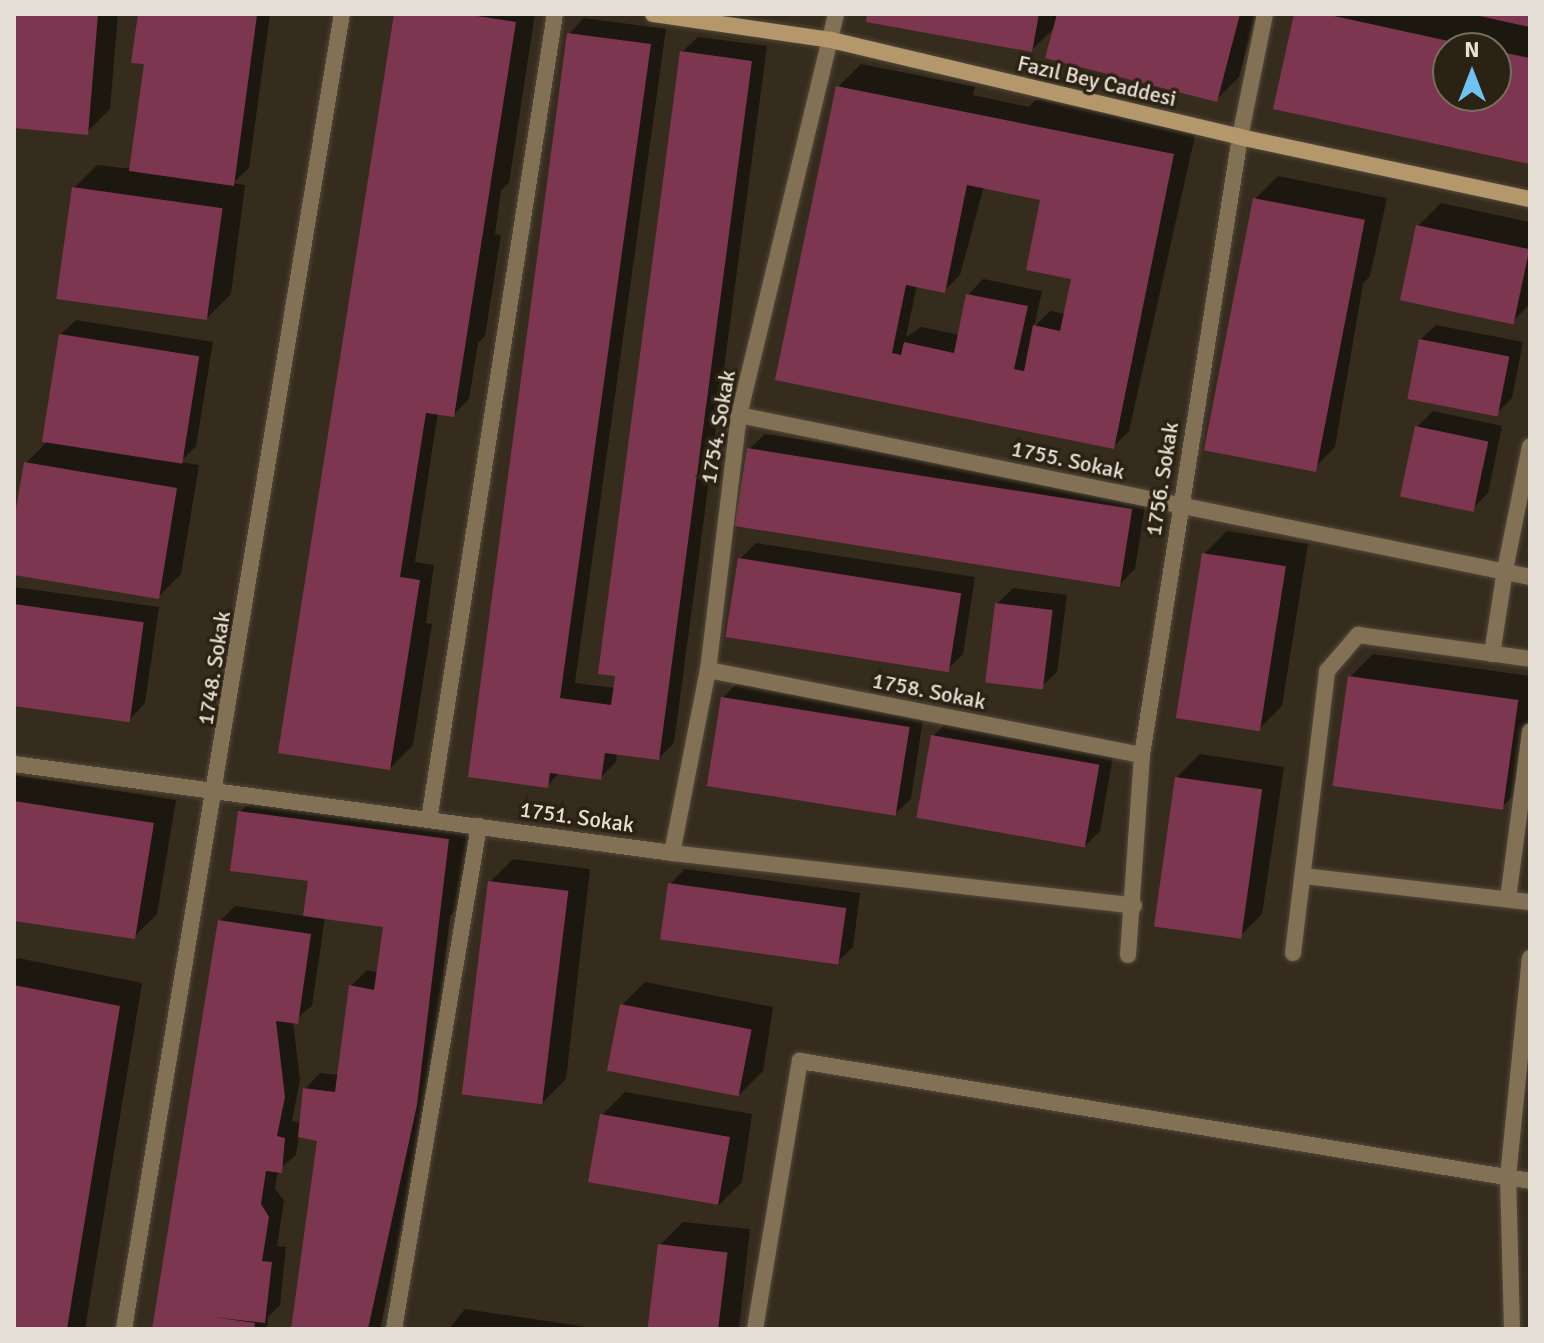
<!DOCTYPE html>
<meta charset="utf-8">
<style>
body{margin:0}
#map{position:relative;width:1544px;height:1343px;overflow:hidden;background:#362c1d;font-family:Signika,sans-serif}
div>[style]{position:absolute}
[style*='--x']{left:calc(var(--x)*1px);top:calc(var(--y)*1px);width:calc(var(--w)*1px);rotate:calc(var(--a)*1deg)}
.shadow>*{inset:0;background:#0007}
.building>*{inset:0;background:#7d3650;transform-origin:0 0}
.roads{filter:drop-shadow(0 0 2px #52493b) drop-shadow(0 0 2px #52493b)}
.lane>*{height:16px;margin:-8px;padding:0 8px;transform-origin:8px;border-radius:8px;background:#837155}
.street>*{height:16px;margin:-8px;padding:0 8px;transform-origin:8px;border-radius:8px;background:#837155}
.secondary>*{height:16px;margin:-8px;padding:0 8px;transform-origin:8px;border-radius:8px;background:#b4976a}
span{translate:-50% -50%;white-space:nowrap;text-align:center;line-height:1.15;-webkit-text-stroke:7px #2c2214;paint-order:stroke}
.street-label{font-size:22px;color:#e6dfd6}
.frame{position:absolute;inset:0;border:16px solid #e6dfd6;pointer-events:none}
.north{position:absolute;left:1432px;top:32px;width:80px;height:80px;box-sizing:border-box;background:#2c2214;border:2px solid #766e62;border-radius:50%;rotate:0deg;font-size:22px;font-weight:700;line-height:32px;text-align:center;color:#e6dfd6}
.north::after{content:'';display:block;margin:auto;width:28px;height:36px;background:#6fc2f4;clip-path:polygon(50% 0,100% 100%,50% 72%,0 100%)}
</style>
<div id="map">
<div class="shadow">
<div style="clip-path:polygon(14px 14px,118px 14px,110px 109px,87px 132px,14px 126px)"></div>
<div style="clip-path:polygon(140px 14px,270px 14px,249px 168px,233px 183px,245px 185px,231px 294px,208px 317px,74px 188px,97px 165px,132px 169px,147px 62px,133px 61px)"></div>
<div style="clip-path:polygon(396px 14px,535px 14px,509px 183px,501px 190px,495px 234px,501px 235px,485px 336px,478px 343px,469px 399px,453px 415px,438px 412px,415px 562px,434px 565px,426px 623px,432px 624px,413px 745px,390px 768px)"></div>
<div style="clip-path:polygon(869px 14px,1256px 14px,1239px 77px,1216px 100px,1056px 26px,1032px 50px)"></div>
<div style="clip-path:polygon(evenodd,1296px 14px,1530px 14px,1530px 162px,1296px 14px,1448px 48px,1496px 48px,1496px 96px,1448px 96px,1448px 48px)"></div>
<div style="clip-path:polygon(584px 18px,666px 29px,575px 683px,615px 688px,682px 52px,698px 37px,767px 46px,674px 743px,659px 758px,617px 753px,616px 762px,600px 778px,560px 772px,547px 786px,569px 34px)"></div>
<div style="clip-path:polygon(evenodd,861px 64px,975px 87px,973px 95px,1029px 107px,1036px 99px,1196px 131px,1129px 431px,1113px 447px,778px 379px,838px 87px,861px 64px,984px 186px,1042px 198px,1073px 280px,1066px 314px,1050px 311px,1034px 327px,1042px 291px,983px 279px,968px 295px,960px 335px,921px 327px,906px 337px,917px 285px,944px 291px,960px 275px,984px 186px)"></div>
<div style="clip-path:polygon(1278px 176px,1387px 198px,1370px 276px,1363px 284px,1335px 447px,1312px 470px,1255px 199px)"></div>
<div style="clip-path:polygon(1441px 203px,1530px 222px,1530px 304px,1512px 322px,1418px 226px)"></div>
<div style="clip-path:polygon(76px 320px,213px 342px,196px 446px,180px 462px,199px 465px,181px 574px,158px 597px,14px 573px,14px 534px,26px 463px,49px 440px,60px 335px)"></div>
<div style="clip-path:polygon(1436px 325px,1523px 342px,1512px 398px,1496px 414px,1420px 340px)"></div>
<div style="clip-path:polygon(1433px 411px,1502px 426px,1488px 493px,1472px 509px,1417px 427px)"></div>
<div style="clip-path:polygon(765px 434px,1147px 493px,1135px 569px,1120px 584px,749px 449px)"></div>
<div style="clip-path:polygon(1227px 531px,1308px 544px,1282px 706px,1259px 729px,1204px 554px)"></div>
<div style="clip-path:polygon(756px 543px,975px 577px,963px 654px,947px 670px,740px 559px)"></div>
<div style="clip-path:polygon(14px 587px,159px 607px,145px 703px,130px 719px,14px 702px)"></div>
<div style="clip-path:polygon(1013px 588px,1067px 595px,1057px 672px,1041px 687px,997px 604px)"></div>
<div style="clip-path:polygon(1373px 654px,1530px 676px,1525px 784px,1502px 807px,1350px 677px)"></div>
<div style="clip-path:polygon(738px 682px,924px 712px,911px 799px,895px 814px,723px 698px)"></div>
<div style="clip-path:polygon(948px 721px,1114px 750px,1100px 831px,1084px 847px,933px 736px)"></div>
<div style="clip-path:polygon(1200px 754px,1284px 767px,1262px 914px,1239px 937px,1177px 777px)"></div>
<div style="clip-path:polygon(14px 775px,176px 800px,157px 914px,134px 937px,14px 919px)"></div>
<div style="clip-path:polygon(evenodd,255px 797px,374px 816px,384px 805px,471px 816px,458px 908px,450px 916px,431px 1088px,380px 1329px,294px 1329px,319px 1139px,299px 1135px,296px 1155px,278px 1170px,275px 1188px,284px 1201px,277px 1246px,286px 1247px,280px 1305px,268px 1317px,267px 1329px,152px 1329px,220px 921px,235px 906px,305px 916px,310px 880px,240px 812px,255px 797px,325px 917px,388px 925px,379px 973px,367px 970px,351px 986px,339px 1075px,320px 1073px,305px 1089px,301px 1123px,292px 1121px,300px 1080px,293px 1021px,312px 1006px,325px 917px)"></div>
<div style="clip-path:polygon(513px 859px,590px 869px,566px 1079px,543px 1102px,490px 882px)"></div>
<div style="clip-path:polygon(685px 869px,860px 893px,853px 947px,837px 962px,670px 884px)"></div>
<div style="clip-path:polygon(18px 958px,142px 983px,85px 1329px,14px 1329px,14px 962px)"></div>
<div style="clip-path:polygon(645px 982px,773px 1007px,763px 1071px,740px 1094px,622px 1005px)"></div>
<div style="clip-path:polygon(625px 1092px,752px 1114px,742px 1182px,719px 1205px,602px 1115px)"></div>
<div style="clip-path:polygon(683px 1222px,750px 1229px,739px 1329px,650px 1329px,660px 1245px)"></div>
<div style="clip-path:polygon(465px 1309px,587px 1327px,449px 1329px)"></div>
</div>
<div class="building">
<div style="clip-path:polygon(14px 14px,98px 14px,88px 135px,14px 128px)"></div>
<div style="clip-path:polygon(138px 14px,257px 15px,234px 186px,129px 171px,144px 64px,131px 63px)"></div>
<div style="clip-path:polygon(394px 14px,464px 14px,516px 22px,454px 417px,426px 413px,400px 577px,420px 580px,390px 770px,278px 753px)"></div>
<div style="clip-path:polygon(867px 14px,1039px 14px,1032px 52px,866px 22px)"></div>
<div style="clip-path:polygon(1057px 14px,1240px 14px,1217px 102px,1045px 58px)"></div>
<div style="clip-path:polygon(1294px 14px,1325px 14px,1476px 47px,1448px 48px,1448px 96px,1496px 96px,1496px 51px,1530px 58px,1530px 164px,1273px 109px)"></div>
<div style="clip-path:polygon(1475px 14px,1530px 14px,1530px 27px,1475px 15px)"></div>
<div style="clip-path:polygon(567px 33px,651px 44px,560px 698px,611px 705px,615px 676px,598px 674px,680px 51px,752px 61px,659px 760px,605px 753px,601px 780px,550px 773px,548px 788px,468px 777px)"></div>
<div style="clip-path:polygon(evenodd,836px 86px,1174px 154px,1114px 449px,775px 380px,836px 86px,967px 185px,1040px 200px,1026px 270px,1071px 279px,1060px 331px,1033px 325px,1024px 371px,1014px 369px,1028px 306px,966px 294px,954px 353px,904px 342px,901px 355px,892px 353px,906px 285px,945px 293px,967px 185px)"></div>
<div style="left:72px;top:187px;width:152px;height:113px;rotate:8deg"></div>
<div style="left:1253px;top:198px;width:114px;height:257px;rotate:11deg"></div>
<div style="left:1416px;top:225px;width:116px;height:77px;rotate:12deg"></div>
<div style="left:59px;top:334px;width:142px;height:109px;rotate:9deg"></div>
<div style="left:1419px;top:339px;width:92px;height:61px;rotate:11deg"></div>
<div style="left:1415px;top:426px;width:75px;height:72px;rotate:12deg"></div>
<div style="left:747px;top:448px;width:390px;height:79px;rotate:9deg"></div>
<div style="clip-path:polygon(24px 462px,177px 488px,159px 599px,14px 575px,14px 521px)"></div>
<div style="left:1202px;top:553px;width:85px;height:167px;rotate:9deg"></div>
<div style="left:738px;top:558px;width:226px;height:80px;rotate:9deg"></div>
<div style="left:995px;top:603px;width:58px;height:80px;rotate:7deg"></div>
<div style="left:14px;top:604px;width:131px;height:101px;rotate:8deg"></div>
<div style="left:1348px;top:676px;width:172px;height:111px;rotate:8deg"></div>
<div style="left:721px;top:697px;width:191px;height:90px;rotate:9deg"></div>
<div style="left:931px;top:735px;width:171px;height:84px;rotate:10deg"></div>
<div style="left:1175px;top:777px;width:88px;height:151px;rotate:8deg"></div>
<div style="clip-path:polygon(14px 801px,154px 823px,135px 939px,14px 921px)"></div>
<div style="clip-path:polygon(238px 811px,449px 839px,417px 1105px,368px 1329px,291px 1329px,317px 1141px,298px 1137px,303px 1088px,335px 1092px,349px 985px,374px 990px,383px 927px,303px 916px,308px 881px,230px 871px)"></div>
<div style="left:488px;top:881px;width:81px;height:215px;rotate:7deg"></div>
<div style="left:668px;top:883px;width:180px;height:57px;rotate:8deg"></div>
<div style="clip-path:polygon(218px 920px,311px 934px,298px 1024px,276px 1021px,285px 1097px,277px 1136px,285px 1138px,282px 1173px,266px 1171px,261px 1204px,269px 1217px,262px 1261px,272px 1262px,265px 1323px,213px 1317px,255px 1323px,254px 1329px,152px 1329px)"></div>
<div style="clip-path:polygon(14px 985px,120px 1006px,67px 1329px,14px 1329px)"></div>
<div style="left:620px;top:1004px;width:134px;height:68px;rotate:11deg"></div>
<div style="left:600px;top:1114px;width:132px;height:69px;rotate:10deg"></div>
<div style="left:658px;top:1244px;width:70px;height:86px;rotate:7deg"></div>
</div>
<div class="roads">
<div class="lane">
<div style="--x:1492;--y:654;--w:85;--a:-81.2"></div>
<div style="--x:1304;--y:876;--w:227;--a:6.6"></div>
<div style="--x:1508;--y:899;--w:169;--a:-82.5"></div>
<div style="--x:1293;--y:953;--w:284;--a:-83.1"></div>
<div style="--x:1327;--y:671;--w:48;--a:-49.3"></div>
<div style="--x:1358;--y:635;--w:174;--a:7.9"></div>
<div style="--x:1512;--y:1329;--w:152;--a:-91.5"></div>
<div style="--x:1508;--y:1177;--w:220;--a:-84.3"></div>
</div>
<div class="street">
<div style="--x:739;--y:415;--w:807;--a:11.57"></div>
<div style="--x:1505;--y:570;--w:126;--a:-78.6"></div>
<div style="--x:708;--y:670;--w:442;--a:11.1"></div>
<div style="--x:14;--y:764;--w:664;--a:7.7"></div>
<div style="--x:672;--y:853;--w:465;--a:6.5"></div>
<div style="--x:429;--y:820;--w:816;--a:-81.12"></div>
<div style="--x:672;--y:853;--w:187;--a:-78.9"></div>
<div style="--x:708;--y:670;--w:257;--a:-83.1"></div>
<div style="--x:739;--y:415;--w:413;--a:-76.4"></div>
<div style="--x:1128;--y:955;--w:200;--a:-86"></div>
<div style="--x:1142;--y:755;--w:626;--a:-80.99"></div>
<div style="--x:1240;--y:137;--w:126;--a:-78.5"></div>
<div style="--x:124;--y:1329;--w:1333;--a:-80.59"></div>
<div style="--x:394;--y:1329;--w:510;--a:-80.41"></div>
<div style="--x:755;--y:1329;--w:272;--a:-80.5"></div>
<div style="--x:800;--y:1061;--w:740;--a:9.33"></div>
</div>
<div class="secondary">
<div style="--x:653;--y:14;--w:180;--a:8.3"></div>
<div style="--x:831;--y:40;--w:420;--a:13.3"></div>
<div style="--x:1240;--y:137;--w:297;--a:12.1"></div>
</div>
</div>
<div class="street-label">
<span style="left:1097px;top:81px;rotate:13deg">Fazıl Bey Caddesi</span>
<span style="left:718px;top:427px;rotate:-80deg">1754. Sokak</span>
<span style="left:1068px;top:460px;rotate:12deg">1755. Sokak</span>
<span style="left:1162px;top:479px;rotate:-81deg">1756. Sokak</span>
<span style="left:214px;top:668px;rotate:-81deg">1748. Sokak</span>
<span style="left:929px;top:691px;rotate:11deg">1758. Sokak</span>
<span style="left:577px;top:817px;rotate:8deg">1751. Sokak</span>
</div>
<div class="frame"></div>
<div class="north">N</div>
</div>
